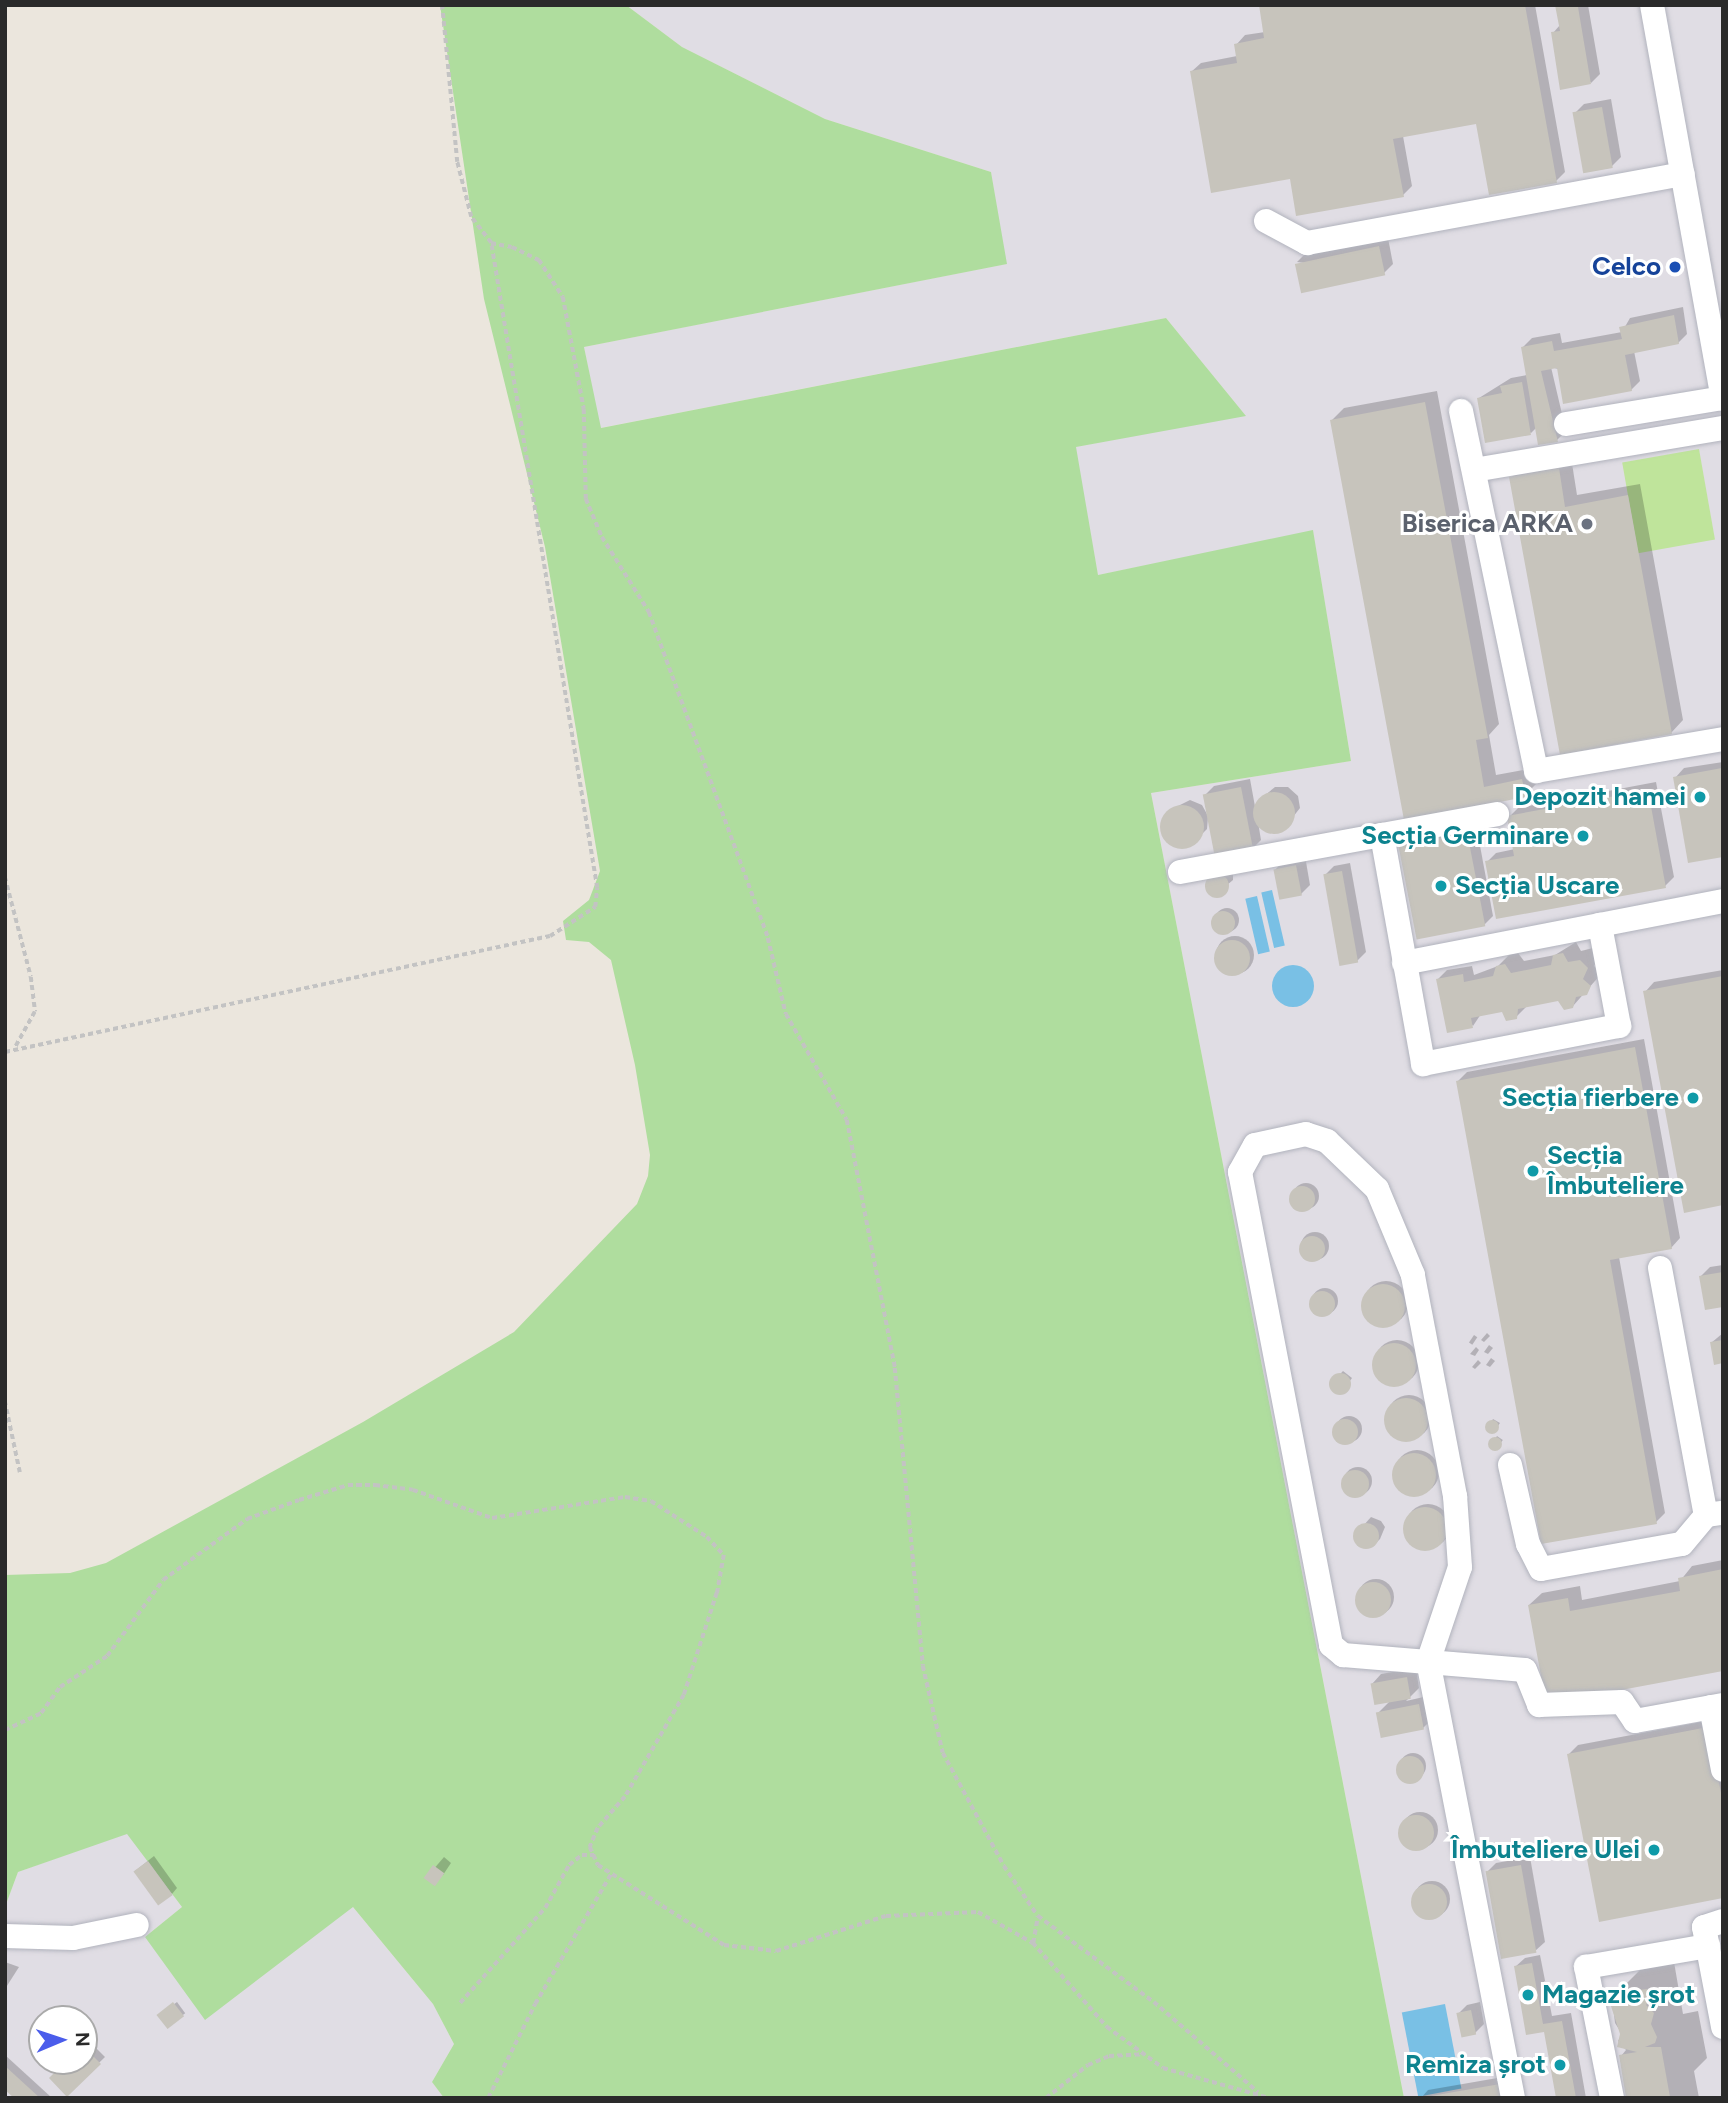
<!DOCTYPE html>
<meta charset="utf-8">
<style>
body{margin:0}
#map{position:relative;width:1728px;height:2103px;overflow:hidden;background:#ebe6dd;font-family:Figtree,sans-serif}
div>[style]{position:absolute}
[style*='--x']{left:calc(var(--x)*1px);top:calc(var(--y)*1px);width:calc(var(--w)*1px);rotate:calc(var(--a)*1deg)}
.industrial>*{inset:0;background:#e0dde4}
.green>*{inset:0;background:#afdd9e}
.pitch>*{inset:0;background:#bfe49b;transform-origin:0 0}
.water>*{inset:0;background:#79c0e5;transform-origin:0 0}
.round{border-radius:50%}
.shadow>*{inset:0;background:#0003;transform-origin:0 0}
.building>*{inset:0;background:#c7c4bc;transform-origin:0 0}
.path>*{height:3.5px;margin-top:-1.75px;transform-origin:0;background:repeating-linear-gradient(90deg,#c3c3c3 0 5px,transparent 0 8.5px)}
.roads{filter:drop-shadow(0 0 2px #b1b3bd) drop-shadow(0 0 2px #b1b3bd)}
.minor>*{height:24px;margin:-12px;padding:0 12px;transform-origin:12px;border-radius:12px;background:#fff}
.dots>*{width:19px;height:19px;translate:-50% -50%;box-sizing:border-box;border:4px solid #fff;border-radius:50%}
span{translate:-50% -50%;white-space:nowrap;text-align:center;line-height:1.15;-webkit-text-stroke:6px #fff;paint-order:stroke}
.transit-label{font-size:26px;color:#164399;font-weight:700}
.right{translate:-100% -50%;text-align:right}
.worship-label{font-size:26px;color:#5b616d;font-weight:700}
.culture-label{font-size:26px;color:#0d838f;font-weight:700}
.left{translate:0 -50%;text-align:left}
.frame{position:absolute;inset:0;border:7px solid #2a2a2a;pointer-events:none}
.north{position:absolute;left:28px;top:2005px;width:70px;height:70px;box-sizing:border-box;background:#fff;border:2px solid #aaa;border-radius:50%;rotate:88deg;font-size:19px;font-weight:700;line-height:28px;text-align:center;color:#2a2a2a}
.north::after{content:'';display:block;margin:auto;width:24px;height:32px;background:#4b5deb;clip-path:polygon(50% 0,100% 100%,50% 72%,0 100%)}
</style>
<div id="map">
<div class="industrial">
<div style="clip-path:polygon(626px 5px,1723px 5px,1723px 2098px,1404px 2098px,1151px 793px,1351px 761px,1313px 531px,1098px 575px,1075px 447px,1245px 415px,1166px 318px,600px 428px,584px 347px,1006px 264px,991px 172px,825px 119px,682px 47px)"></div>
<div style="clip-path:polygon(evenodd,127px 1833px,182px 1907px,145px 1937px,353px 1907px,433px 2004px,454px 2044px,432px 2082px,444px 2098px,5px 2098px,5px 1907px,18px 1872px,127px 1833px,42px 2019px,84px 2019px,84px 2061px,42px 2061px,42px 2019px)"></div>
</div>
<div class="green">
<div style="clip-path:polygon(440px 5px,626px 5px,682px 47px,825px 119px,991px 172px,1007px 264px,584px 347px,601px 428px,1166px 318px,1246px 416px,1076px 447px,1098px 575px,1313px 530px,1351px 761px,1151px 793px,1404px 2098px,444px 2098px,432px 2082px,454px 2044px,433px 2004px,353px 1907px,205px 2020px,145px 1937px,182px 1907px,127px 1834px,18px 1872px,5px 1907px,5px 1575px,70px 1573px,106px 1563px,363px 1422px,514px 1332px,637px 1204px,648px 1176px,650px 1155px,635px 1065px,611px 960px,589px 942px,566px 940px,563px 921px,589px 900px,600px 871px,545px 547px,484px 299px)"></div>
</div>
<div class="pitch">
<div style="left:1699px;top:449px;width:92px;height:78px;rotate:80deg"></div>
</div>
<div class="water">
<div style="left:1272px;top:890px;width:57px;height:11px;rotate:77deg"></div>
<div style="left:1257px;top:896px;width:57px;height:12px;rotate:77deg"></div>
<div class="round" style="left:1272px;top:965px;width:42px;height:42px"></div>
<div style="left:1445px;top:2004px;width:86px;height:44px;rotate:79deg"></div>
</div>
<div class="shadow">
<div style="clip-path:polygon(1260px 5px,1535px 5px,1565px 172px,1556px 181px,1478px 122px,1403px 136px,1412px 186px,1403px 195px,1291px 177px,1191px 72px,1201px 63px,1237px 56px,1236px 45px,1245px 35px,1265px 32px)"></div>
<div style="clip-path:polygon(1557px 5px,1588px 5px,1600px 74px,1591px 83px,1553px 33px,1560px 25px)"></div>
<div style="clip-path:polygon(1611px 99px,1621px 157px,1612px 166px,1575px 113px,1584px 104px)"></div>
<div style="clip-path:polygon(1388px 238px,1393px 264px,1384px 273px,1297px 262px,1306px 253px)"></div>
<div style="clip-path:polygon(1683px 307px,1687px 334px,1678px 343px,1634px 351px,1640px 381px,1631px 390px,1551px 367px,1566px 431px,1557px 440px,1537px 427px,1531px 433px,1479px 398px,1511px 378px,1527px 375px,1523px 347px,1532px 338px,1560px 333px,1562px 343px,1622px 332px,1630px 318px)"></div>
<div style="clip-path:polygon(1437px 391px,1499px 724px,1489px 735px,1496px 775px,1535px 768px,1537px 783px,1525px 795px,1406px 818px,1332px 420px,1344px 408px)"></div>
<div style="clip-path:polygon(1571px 457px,1577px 495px,1640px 484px,1683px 720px,1671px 733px,1511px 478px,1523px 465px)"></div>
<div style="clip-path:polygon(1723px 762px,1723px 855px,1675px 778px,1684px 768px)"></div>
<div style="clip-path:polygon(1250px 779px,1256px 812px,1258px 801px,1275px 787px,1288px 787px,1298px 796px,1300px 808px,1282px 831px,1270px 832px,1258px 822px,1261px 840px,1252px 849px,1208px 817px,1207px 829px,1191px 845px,1172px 844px,1164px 834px,1166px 815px,1172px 809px,1190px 800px,1202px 805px,1208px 816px,1205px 795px,1214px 786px)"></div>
<div style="clip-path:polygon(1656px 782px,1674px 877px,1665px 886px,1487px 862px,1496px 853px,1515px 849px,1509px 817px,1518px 808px)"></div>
<div style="clip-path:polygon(1476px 824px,1493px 916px,1484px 925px,1400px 846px,1409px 837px)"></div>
<div style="clip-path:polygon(1305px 856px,1310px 885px,1301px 894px,1275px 870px,1284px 860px)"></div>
<div style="clip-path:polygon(1350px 863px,1366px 952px,1357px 961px,1325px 875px,1334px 866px)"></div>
<div style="clip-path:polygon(1212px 874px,1233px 874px,1233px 880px,1215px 895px,1207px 889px)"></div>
<div class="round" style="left:1215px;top:908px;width:24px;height:24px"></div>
<div class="round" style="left:1216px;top:936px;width:38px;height:38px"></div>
<div style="clip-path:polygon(1576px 942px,1581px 951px,1593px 948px,1599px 955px,1594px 966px,1602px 973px,1573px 1006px,1559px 999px,1528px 1005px,1516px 1017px,1503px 1010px,1481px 1014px,1473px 1026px,1438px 979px,1447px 970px,1472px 966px,1474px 975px,1498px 966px,1510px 954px,1518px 953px,1524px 961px,1555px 955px)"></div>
<div style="clip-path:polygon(1723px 970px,1723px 1204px,1645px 992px,1654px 982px)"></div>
<div style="clip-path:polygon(1644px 1039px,1680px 1238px,1671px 1248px,1619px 1257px,1665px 1513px,1656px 1522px,1458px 1081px,1467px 1072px)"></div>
<div class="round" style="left:1293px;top:1183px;width:26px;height:26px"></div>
<div class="round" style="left:1301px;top:1232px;width:28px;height:28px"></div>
<div style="clip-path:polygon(1723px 1265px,1723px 1306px,1701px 1276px,1710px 1267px)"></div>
<div class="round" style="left:1364px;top:1281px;width:44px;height:44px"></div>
<div class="round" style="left:1312px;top:1288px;width:26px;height:26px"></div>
<div style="clip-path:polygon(1487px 1333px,1490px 1336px,1484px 1342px,1481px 1340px)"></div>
<div style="clip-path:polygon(1723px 1333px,1723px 1361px,1711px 1343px)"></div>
<div style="left:1474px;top:1335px;width:4px;height:9px;rotate:34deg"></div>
<div class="round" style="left:1375px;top:1340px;width:44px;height:44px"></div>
<div style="clip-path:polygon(1489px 1345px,1493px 1348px,1488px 1354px,1484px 1352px)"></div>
<div style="clip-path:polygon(1476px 1347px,1479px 1350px,1475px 1356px,1470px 1354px)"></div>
<div style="clip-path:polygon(1491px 1358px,1495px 1361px,1490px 1367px,1486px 1365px)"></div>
<div style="clip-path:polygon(1478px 1360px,1481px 1363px,1475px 1369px,1472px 1367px)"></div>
<div style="clip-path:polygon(1343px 1371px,1352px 1378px,1342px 1392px,1331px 1384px)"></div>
<div class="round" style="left:1387px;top:1395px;width:44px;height:44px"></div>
<div class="round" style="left:1336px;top:1416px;width:26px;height:26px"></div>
<div style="clip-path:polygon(1493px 1419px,1500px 1423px,1494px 1432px,1487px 1429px)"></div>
<div style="left:1497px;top:1436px;width:7px;height:11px;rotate:34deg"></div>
<div class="round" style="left:1395px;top:1450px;width:44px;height:44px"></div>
<div class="round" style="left:1344px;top:1467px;width:28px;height:28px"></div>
<div class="round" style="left:1406px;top:1504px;width:44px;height:44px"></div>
<div style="clip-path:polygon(1371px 1517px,1381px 1521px,1385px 1527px,1380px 1539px,1374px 1545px,1359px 1544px,1355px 1535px)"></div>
<div style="clip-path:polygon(1723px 1560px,1723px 1669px,1529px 1605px,1542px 1593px,1580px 1586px,1582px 1600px,1680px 1581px,1692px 1566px)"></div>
<div class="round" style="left:1358px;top:1579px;width:36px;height:36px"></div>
<div style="clip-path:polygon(1416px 1668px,1419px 1688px,1406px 1701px,1428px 1696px,1432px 1719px,1423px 1728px,1378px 1713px,1391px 1700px,1372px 1684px,1381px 1674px)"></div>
<div style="clip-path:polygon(1717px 1719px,1723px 1749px,1723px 1896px,1569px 1754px,1578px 1745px)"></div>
<div class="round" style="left:1400px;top:1753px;width:26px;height:26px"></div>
<div class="round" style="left:1402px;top:1812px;width:36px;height:36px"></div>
<div style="clip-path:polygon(154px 1856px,177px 1888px,172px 1894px,135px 1871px)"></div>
<div style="clip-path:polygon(444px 1857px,451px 1863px,443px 1875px,426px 1878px)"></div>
<div style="clip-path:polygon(1530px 1857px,1545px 1942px,1535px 1951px,1487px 1872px,1496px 1863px)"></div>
<div class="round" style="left:1414px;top:1881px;width:36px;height:36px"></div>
<div style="clip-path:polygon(1540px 1955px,1552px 2016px,1571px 2013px,1586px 2098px,1558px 2098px,1545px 2029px,1515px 1967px,1525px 1958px)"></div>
<div style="clip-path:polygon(5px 1962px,19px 1967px,5px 1989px)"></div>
<div style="clip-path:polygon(1674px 1962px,1683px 2014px,1698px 2011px,1707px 2058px,1694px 2071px,1699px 2098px,1628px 2098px,1621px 2056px,1626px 2050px,1618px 2041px,1622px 2034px,1615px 2023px,1612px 1998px,1640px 1970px)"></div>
<div style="left:177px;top:2002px;width:14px;height:23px;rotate:54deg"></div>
<div style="clip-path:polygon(1480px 2002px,1484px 2024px,1475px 2033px,1458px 2014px,1467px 2005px)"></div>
<div style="clip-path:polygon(89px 2041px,105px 2057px,67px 2094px,69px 2061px,84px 2061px,84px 2046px)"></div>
<div style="clip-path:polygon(5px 2055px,51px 2097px,51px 2098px,17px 2098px,5px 2087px)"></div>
<div style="clip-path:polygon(1509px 2076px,1513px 2098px,1421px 2098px,1428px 2090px)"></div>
</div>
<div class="building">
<div style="clip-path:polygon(1259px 5px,1525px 5px,1557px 183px,1489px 195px,1476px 124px,1393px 139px,1404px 197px,1296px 216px,1290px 179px,1211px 193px,1190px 71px,1237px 63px,1234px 44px,1264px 38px)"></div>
<div style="clip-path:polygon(1555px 5px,1583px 5px,1578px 7px,1591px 84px,1560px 90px,1551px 32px,1560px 31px)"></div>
<div style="left:1602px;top:107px;width:62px;height:30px;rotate:80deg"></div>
<div style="left:1379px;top:246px;width:30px;height:86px;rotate:78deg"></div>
<div style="clip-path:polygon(1674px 315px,1679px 344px,1625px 355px,1632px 391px,1563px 404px,1557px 368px,1541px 371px,1558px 442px,1538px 445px,1521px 347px,1552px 341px,1554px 351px,1622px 339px,1619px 327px)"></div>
<div style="clip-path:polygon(1522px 382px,1531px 435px,1485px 443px,1477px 398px,1502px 393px,1500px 386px)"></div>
<div style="clip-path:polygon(1425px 402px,1488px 738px,1476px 740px,1484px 787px,1522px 779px,1526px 797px,1404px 820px,1330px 420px)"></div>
<div style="clip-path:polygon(1559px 468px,1565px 507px,1628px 495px,1672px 734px,1560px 755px,1509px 477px)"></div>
<div style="clip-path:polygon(1722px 768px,1723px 857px,1688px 863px,1673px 777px)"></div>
<div style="left:1241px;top:787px;width:65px;height:39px;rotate:79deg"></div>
<div style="clip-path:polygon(1648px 790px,1666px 888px,1496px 919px,1485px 861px,1514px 856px,1507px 816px)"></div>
<div class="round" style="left:1253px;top:792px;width:42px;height:42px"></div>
<div class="round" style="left:1160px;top:805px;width:44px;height:44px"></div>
<div style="left:1467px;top:832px;width:96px;height:70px;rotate:79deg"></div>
<div style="left:1296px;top:865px;width:31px;height:23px;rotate:79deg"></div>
<div style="left:1342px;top:871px;width:93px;height:19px;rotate:80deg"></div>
<div class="round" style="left:1205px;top:874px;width:24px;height:24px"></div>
<div class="round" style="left:1211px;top:911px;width:24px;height:24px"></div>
<div class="round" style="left:1214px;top:940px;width:36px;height:36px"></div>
<div style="clip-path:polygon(1563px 953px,1568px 962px,1580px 960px,1588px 968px,1583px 979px,1591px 986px,1587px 995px,1576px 997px,1573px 1008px,1564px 1010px,1558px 1001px,1518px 1009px,1517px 1019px,1506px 1021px,1502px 1012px,1471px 1018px,1473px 1028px,1447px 1033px,1436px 979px,1463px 974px,1464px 982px,1493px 976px,1496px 966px,1505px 964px,1511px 973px,1551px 965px,1553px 955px)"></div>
<div style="clip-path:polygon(1723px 976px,1723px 1205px,1684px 1213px,1643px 991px)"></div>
<div style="clip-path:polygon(1635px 1047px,1672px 1249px,1610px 1260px,1657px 1524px,1541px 1544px,1456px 1081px)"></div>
<div class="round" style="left:1289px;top:1186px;width:26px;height:26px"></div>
<div class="round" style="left:1299px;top:1236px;width:26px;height:26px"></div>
<div style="clip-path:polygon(1723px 1272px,1723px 1307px,1705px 1310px,1699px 1276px)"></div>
<div class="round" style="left:1361px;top:1284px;width:44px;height:44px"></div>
<div class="round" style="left:1309px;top:1291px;width:26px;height:26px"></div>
<div style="clip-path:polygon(1723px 1340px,1723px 1363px,1714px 1365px,1710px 1342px)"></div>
<div class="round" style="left:1372px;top:1343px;width:44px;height:44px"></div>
<div class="round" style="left:1329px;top:1373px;width:22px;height:22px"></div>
<div class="round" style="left:1384px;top:1398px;width:44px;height:44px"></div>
<div class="round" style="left:1332px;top:1419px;width:26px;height:26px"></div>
<div class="round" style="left:1485px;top:1420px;width:14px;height:14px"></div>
<div class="round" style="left:1488px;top:1437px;width:14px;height:14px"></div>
<div class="round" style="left:1392px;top:1453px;width:44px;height:44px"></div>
<div class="round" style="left:1341px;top:1470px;width:28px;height:28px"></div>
<div class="round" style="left:1403px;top:1507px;width:44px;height:44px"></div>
<div class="round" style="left:1353px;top:1523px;width:26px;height:26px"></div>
<div style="clip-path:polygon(1723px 1569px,1723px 1671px,1546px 1704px,1528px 1605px,1568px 1598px,1570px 1611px,1680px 1591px,1678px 1578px)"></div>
<div class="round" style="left:1355px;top:1582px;width:36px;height:36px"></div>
<div style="left:1407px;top:1677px;width:22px;height:37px;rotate:80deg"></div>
<div style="left:1419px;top:1704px;width:26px;height:44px;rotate:79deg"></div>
<div style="clip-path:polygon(1708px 1727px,1723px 1803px,1723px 1898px,1599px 1922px,1567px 1754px)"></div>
<div class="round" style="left:1396px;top:1756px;width:28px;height:28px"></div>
<div class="round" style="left:1398px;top:1815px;width:36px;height:36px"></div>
<div style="left:148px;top:1861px;width:42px;height:18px;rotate:54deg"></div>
<div style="left:433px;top:1865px;width:14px;height:16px;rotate:36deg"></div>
<div style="left:1521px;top:1865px;width:89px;height:36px;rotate:80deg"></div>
<div class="round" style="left:1411px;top:1884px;width:36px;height:36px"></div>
<div style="clip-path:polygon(1532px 1963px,1543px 2024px,1562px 2021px,1576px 2098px,1556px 2098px,1544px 2032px,1526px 2035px,1514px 1966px)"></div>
<div style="clip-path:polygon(1647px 1989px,1651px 1996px,1646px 2005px,1654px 2013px,1651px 2024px,1657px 2037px,1655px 2043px,1645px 2047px,1661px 2047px,1670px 2097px,1626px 2098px,1619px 2055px,1637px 2052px,1617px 2047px,1620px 2034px,1609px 2000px,1614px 1993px)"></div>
<div style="left:173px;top:2002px;width:18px;height:21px;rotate:52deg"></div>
<div style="left:1471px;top:2010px;width:25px;height:15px;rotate:78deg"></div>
<div style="clip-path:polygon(84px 2047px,101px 2064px,67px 2097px,49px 2078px,66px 2061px,84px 2061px)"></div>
<div style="clip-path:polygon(5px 2066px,40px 2098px,14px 2098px,5px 2090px)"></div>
<div style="clip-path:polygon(1500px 2084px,1503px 2098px,1431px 2098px,1431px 2096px)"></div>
</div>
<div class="path">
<div style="--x:491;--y:243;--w:21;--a:11"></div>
<div style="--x:512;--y:247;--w:30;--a:26"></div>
<div style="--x:539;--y:260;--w:44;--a:57"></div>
<div style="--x:563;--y:297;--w:114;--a:79.4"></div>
<div style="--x:584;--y:409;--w:90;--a:88.7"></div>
<div style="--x:586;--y:499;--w:41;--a:67.2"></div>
<div style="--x:602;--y:537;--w:89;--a:57.9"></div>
<div style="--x:649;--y:612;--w:347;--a:69.9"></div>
<div style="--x:768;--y:938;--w:78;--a:76.7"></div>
<div style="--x:786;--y:1014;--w:122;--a:60.1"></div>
<div style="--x:847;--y:1120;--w:253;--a:79"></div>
<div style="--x:895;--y:1368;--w:299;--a:84.6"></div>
<div style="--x:923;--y:1666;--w:89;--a:77.1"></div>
<div style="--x:943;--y:1753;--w:128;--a:61.6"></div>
<div style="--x:1004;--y:1866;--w:60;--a:55.8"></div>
<div style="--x:1038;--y:1916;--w:144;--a:36.6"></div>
<div style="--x:1154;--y:2002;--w:138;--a:40.9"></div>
<div style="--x:5;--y:877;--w:103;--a:75.4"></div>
<div style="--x:31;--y:977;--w:35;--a:83"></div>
<div style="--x:35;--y:1012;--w:41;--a:119.1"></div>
<div style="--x:5;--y:1052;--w:557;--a:-12.02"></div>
<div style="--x:550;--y:936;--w:54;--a:-32.8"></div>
<div style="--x:595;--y:907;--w:19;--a:-84"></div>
<div style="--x:597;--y:888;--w:654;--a:-99.33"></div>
<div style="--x:491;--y:243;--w:33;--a:-128"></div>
<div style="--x:471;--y:217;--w:57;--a:-104.3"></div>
<div style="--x:457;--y:162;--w:158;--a:-95.5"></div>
<div style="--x:5;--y:1401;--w:73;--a:78.1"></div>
<div style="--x:5;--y:1730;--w:40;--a:-25"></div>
<div style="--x:41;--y:1713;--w:32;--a:-54"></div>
<div style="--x:60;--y:1687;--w:56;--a:-33.4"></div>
<div style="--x:107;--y:1656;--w:94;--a:-53.6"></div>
<div style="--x:163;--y:1580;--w:104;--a:-36"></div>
<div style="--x:247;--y:1519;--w:55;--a:-20.1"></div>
<div style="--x:299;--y:1500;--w:51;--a:-17"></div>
<div style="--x:348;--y:1485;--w:27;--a:0"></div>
<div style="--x:375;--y:1485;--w:38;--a:7"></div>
<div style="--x:413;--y:1490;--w:84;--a:19.5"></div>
<div style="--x:492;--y:1518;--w:135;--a:-9"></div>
<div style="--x:625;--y:1497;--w:26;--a:9"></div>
<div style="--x:651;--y:1501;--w:67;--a:32.7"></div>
<div style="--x:707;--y:1537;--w:25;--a:47"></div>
<div style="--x:724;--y:1555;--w:39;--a:100"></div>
<div style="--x:717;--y:1593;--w:107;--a:107.9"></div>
<div style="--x:684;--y:1695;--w:118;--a:120"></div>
<div style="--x:625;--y:1797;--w:41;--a:131.1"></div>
<div style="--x:598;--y:1828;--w:21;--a:113"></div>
<div style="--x:590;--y:1847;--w:20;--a:66"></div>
<div style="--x:598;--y:1865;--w:149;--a:32.4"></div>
<div style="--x:724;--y:1945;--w:52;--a:6.6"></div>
<div style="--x:776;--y:1951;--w:115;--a:-17.7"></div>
<div style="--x:886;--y:1916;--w:92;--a:-2.5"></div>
<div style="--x:978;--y:1912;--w:63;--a:29.4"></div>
<div style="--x:1033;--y:1943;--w:112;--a:48.6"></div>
<div style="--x:1107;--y:2027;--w:69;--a:36.2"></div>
<div style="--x:1163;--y:2068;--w:110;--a:15.8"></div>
<div style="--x:1033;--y:1943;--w:27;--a:-80"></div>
<div style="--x:460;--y:2003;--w:127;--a:-48.2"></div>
<div style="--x:545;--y:1908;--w:49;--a:-60.8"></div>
<div style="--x:569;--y:1865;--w:16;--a:-38"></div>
<div style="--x:582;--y:1855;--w:12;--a:0"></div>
<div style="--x:488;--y:2098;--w:105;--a:-63.4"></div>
<div style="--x:535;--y:2004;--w:151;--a:-59.7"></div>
<div style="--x:1046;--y:2098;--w:53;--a:-38.2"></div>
<div style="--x:1088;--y:2065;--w:23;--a:-23"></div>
<div style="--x:1109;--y:2056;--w:34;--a:-3"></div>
</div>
<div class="roads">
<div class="minor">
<div style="--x:1652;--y:5;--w:400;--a:79.8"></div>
<div style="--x:1266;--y:221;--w:47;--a:28.2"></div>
<div style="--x:1307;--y:243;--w:382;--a:-10.4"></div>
<div style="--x:1461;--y:411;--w:368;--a:78.2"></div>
<div style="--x:1536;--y:771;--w:190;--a:-9.7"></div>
<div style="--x:1566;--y:424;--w:159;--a:-9.4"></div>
<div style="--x:1474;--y:470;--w:253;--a:-9.6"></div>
<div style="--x:1382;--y:835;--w:117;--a:-10.3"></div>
<div style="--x:1180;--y:872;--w:205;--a:-10.4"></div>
<div style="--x:1382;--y:835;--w:233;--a:79.8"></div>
<div style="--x:1423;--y:1064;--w:200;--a:-11"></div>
<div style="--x:1619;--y:1026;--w:103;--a:-100.7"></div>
<div style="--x:1404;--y:963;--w:325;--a:-11"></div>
<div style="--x:1660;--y:1268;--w:251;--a:79.5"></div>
<div style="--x:1706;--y:1515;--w:14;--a:-8"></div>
<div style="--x:1510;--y:1465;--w:81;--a:77.2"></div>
<div style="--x:1528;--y:1544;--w:28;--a:63"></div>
<div style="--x:1541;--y:1569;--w:143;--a:-10.1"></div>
<div style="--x:1682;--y:1544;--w:38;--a:-50"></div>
<div style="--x:1711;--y:1707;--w:64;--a:79.2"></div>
<div style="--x:1723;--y:1921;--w:20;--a:162"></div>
<div style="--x:1704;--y:1927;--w:102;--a:79.2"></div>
<div style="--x:5;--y:1936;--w:68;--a:1.7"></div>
<div style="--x:73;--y:1938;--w:65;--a:-11.5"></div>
<div style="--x:1513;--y:2098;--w:444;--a:-101"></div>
<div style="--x:1428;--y:1662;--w:100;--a:-71.4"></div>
<div style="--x:1460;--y:1567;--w:71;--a:-94"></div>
<div style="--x:1455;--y:1496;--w:225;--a:-100.8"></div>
<div style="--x:1413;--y:1275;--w:93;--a:-112.7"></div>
<div style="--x:1377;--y:1189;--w:69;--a:-136.2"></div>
<div style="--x:1327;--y:1141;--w:22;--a:-162"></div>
<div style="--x:1306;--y:1134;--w:52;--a:167.8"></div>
<div style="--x:1255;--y:1145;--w:31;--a:119"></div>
<div style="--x:1240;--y:1172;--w:482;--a:79.1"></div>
<div style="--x:1331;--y:1645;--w:16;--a:40"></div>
<div style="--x:1343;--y:1655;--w:85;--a:4.7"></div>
<div style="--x:1428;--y:1662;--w:97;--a:4.7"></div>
<div style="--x:1525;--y:1670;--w:38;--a:68"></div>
<div style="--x:1539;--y:1705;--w:83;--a:-2.1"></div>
<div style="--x:1622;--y:1702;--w:23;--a:56"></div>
<div style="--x:1635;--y:1721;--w:89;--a:-10.3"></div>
<div style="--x:1612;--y:2098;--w:134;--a:-101.2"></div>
<div style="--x:1586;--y:1967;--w:124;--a:-9.8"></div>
</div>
</div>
<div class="dots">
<div style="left:1675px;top:267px;background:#1a4fb4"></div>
<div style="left:1587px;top:524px;background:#6b7280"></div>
<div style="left:1700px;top:797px;background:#0f9aa8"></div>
<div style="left:1583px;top:836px;background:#0f9aa8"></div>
<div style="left:1441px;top:886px;background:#0f9aa8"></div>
<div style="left:1693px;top:1098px;background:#0f9aa8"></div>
<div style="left:1533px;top:1171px;background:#0f9aa8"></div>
<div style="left:1654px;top:1850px;background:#0f9aa8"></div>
<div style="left:1528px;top:1995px;background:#0f9aa8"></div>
<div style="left:1560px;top:2065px;background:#0f9aa8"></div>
</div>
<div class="transit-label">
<span class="right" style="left:1661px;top:267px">Celco</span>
</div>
<div class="worship-label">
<span class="right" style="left:1573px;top:524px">Biserica ARKA</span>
</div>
<div class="culture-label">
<span class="right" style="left:1686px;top:797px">Depozit hamei</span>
<span class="right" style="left:1569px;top:836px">Secția Germinare</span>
<span class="left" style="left:1455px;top:886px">Secția Uscare</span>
<span class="right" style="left:1679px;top:1098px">Secția fierbere</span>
<span class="left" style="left:1547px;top:1171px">Secția<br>Îmbuteliere</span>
<span class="right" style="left:1640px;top:1850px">Îmbuteliere Ulei</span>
<span class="left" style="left:1542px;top:1995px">Magazie șrot</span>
<span class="right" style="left:1546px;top:2065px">Remiza șrot</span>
</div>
<div class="frame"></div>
<div class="north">N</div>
</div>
